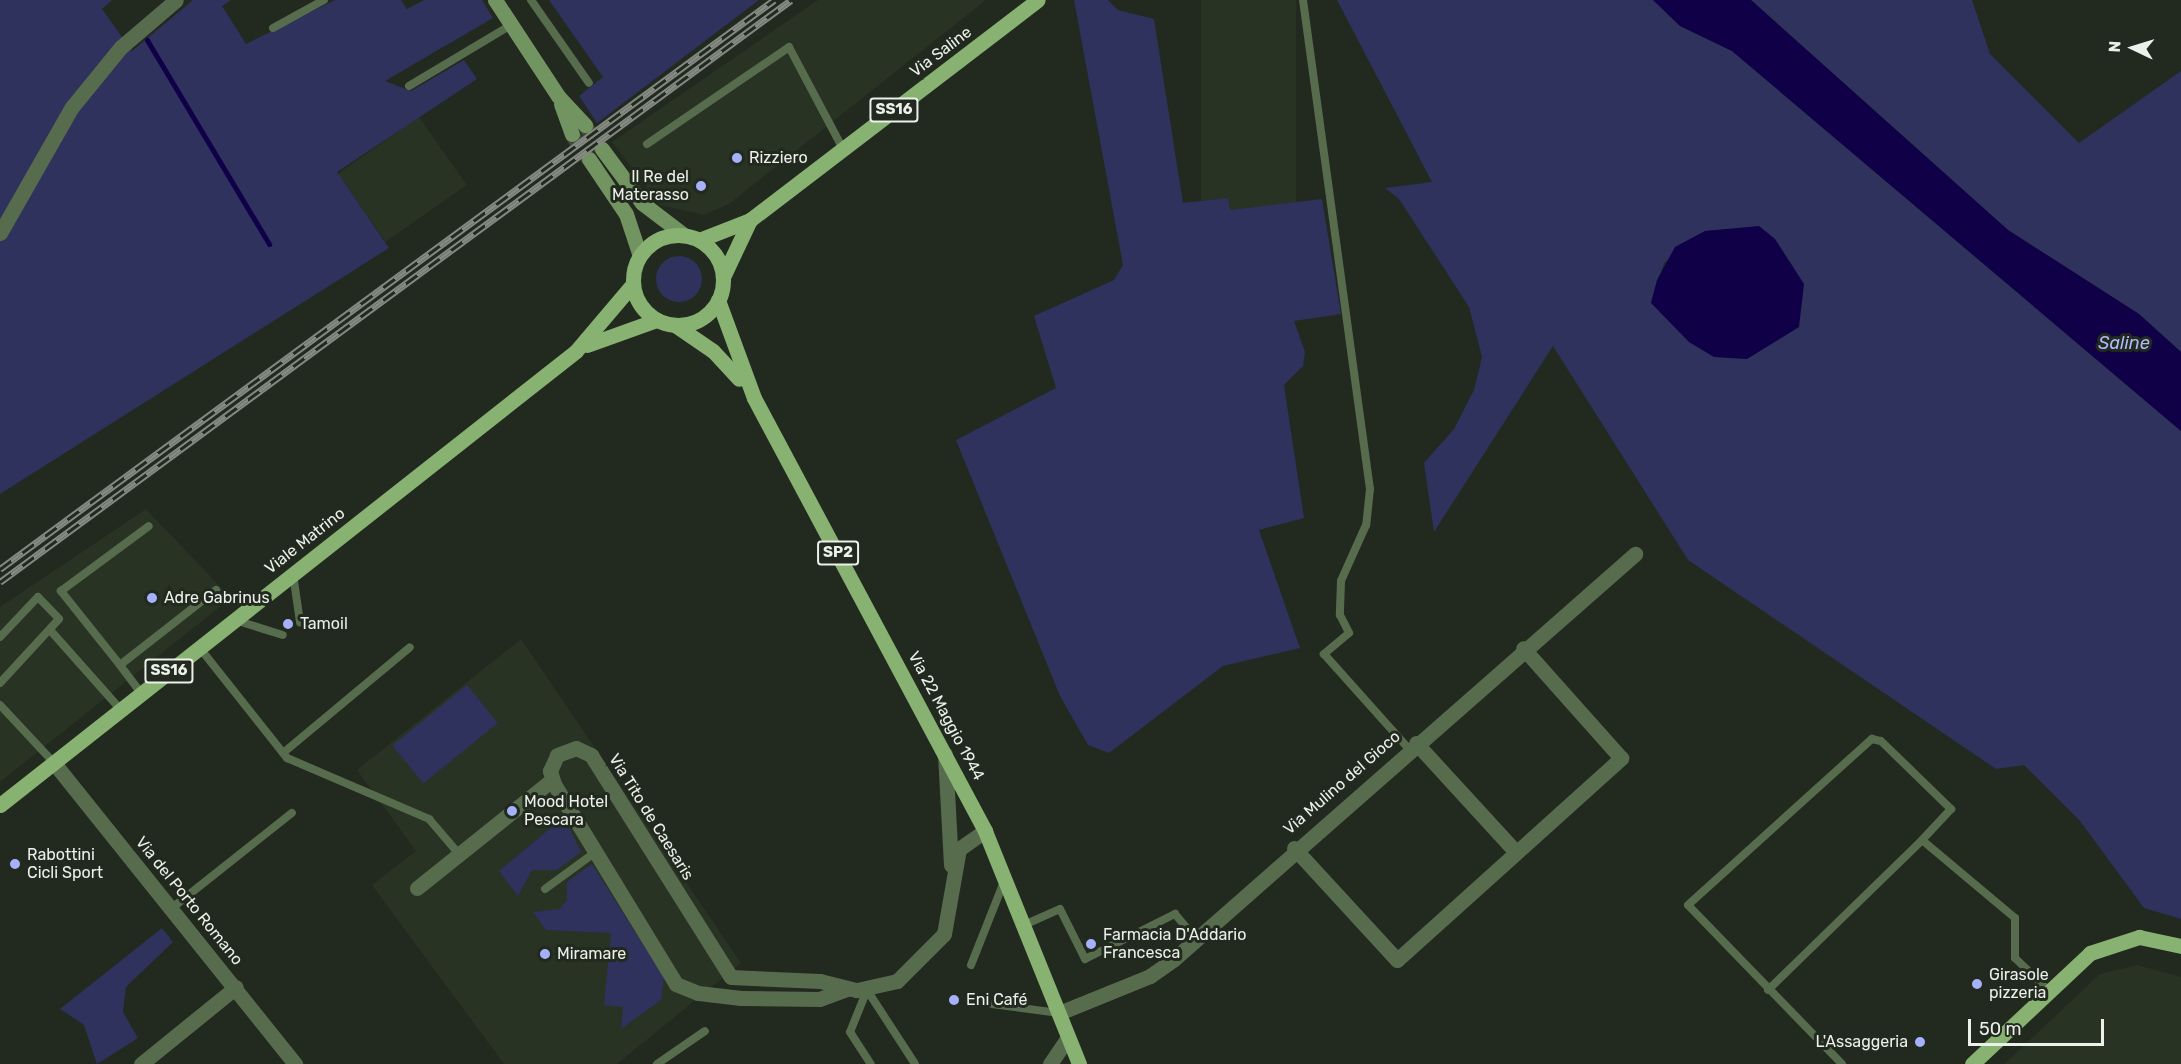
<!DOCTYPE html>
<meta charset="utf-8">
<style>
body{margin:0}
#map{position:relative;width:2181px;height:1064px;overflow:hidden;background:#22291f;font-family:Rubik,sans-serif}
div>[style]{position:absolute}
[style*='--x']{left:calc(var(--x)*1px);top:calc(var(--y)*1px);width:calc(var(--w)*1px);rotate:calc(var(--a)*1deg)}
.built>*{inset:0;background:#283324;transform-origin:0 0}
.green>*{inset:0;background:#2e325c;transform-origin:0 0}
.round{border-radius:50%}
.water>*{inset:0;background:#0f0047}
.stream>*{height:5px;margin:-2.5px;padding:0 2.5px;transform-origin:2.5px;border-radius:2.5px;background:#0f0047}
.secondary-tunnel>*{height:15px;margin-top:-7.5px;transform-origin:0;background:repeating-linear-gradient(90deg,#40473d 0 15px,transparent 0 23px)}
.lane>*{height:8px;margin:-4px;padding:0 4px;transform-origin:4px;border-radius:4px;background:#576c4d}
.street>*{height:15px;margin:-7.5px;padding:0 7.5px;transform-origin:7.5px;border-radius:7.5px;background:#576c4d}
.secondary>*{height:15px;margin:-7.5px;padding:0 7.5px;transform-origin:7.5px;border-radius:7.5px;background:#729461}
.primary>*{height:15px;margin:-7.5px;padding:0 7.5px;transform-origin:7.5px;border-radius:7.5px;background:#87b271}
.primary>.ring{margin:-7.5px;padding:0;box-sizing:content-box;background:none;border:15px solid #87b271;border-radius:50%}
.rail>*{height:7px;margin-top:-3.5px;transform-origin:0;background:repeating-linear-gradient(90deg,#22291f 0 14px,#848981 0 28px);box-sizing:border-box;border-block:2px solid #848981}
.dots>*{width:16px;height:16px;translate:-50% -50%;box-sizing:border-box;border:3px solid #22291f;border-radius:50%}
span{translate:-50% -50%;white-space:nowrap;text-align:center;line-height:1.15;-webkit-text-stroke:6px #22291f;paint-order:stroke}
.shield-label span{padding:2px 4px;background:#22291f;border:2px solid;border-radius:4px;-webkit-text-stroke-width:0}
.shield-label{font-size:15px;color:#ecf0ea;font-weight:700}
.street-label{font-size:16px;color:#ecf0ea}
.poi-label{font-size:16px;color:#ecf0ea}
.left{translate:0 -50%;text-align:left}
.right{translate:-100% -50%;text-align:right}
.water-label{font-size:18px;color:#afb9f8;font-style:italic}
.north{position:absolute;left:2103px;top:18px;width:60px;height:60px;-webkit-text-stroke:4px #22291f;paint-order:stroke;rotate:274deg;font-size:16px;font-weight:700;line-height:24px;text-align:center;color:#ecf0ea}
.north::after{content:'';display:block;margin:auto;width:21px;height:27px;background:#ecf0ea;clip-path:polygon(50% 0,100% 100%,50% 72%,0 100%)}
.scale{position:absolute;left:1968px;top:1019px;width:136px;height:27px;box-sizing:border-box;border:3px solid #ecf0ea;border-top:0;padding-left:8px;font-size:18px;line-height:21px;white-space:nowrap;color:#ecf0ea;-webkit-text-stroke:4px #22291f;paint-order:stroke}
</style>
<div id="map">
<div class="built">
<div style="clip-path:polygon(818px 0,986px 0,729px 204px,704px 215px,660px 205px,612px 142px)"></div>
<div style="left:1201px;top:0;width:95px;height:212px"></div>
<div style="left:419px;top:117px;width:83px;height:99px;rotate:55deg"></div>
<div style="clip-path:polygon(146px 509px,231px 598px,0 782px,0 607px)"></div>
<div style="clip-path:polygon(521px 639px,741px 963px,617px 1064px,504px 1064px,372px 885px,416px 851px,357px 770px)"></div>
<div style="clip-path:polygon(2137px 965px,2181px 977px,2181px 1064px,2004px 1064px,2100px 974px)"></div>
</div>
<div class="green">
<div style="clip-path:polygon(0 0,112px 0,102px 9px,132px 51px,193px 0,231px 0,222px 6px,246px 44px,335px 0,401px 0,407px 9px,424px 0,482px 0,493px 18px,385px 81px,411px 91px,464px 60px,477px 79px,337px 172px,389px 248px,0 494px)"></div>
<div style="clip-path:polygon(549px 0,759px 0,597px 123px,579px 96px,603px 77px)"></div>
<div style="clip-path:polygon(1074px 0,1108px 0,1118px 10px,1154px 19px,1183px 203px,1228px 198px,1230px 210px,1322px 199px,1341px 314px,1294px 321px,1305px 352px,1303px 366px,1284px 385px,1304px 518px,1259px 530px,1300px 648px,1223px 666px,1109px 753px,1088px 745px,1060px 696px,956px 440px,1056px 388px,1034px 316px,1114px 280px,1123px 265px)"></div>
<div style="clip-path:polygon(evenodd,1337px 0,1653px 0,1680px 26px,1732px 51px,2181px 431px,2181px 919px,2144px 908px,2080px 821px,2024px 765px,1996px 769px,1688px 560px,1553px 346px,1434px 532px,1424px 463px,1454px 429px,1474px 390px,1482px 357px,1469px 307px,1399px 199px,1385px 188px,1432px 182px,1337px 0,1759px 227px,1794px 267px,1651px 303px,1664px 263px,1705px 231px,1759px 227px)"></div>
<div style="clip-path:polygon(1751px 0,1972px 0,1990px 54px,2079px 143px,2181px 71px,2181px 352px,2139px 314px,2008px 230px)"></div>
<div class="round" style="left:656px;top:256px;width:46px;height:46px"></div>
<div style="left:467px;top:685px;width:49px;height:96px;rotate:51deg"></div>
<div style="clip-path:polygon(564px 817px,581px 852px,557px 870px,532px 870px,518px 896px,499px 871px)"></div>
<div style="clip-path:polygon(592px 864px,664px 978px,661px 1000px,621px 1029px,623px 1007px,604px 1005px,611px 933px,546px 930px,533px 912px,560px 909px,567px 900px,567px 882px)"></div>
<div style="clip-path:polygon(162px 928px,173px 942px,126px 987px,123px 1012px,138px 1038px,97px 1064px,84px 1025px,60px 1009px)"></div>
</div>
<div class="water">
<div style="clip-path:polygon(1653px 0,1751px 0,2008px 230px,2139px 314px,2181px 352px,2181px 431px,1732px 51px,1680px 26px)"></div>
<div style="clip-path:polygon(1759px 226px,1775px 239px,1804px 284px,1799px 327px,1747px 359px,1714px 357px,1689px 342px,1651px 303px,1657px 280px,1675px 247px,1705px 231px)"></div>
</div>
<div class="stream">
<div style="--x:147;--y:40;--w:238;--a:59.1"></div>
</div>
<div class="secondary-tunnel">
<div style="--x:585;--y:125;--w:29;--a:55"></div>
<div style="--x:572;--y:134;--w:30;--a:56"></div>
</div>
<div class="lane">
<div style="--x:531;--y:0;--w:101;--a:55.1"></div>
<div style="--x:1303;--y:0;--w:494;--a:82.2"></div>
<div style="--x:1370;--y:489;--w:36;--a:96"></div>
<div style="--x:1366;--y:525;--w:61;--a:114.1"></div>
<div style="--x:1341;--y:581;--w:34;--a:92"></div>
<div style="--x:1340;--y:615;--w:20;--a:63"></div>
<div style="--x:1349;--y:633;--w:33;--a:140"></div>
<div style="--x:1324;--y:654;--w:127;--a:48.2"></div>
<div style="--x:273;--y:28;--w:58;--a:-28.8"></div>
<div style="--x:409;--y:86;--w:119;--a:-30.9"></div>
<div style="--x:647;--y:144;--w:172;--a:-34.3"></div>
<div style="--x:789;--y:47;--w:115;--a:62.1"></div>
<div style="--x:293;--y:574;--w:49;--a:81.7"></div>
<div style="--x:235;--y:620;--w:50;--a:17.4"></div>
<div style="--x:50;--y:630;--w:107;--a:48.4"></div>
<div style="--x:0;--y:637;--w:55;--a:-46.5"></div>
<div style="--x:38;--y:597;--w:30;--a:46"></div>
<div style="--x:59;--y:619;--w:87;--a:132.7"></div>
<div style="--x:199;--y:647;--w:142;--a:51.6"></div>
<div style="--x:287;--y:758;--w:155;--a:23.2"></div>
<div style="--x:429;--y:819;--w:45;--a:49.5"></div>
<div style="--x:120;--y:665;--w:95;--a:-128.6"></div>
<div style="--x:61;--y:591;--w:109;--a:-36.5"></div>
<div style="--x:141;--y:693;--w:35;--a:-127"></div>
<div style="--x:120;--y:665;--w:122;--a:-38"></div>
<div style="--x:0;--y:705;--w:79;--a:47"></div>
<div style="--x:283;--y:753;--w:165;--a:-39.8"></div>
<div style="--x:545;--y:889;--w:64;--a:-36.2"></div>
<div style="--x:172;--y:908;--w:153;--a:-38.4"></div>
<div style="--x:1024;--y:925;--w:39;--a:-24"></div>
<div style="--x:1060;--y:909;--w:56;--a:63.4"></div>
<div style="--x:1085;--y:959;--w:101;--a:-26.6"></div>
<div style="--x:1175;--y:914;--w:33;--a:50"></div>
<div style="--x:971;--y:965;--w:92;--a:-68.4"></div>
<div style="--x:867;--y:990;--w:88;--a:57"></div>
<div style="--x:867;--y:990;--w:45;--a:112"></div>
<div style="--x:850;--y:1032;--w:38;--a:57"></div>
<div style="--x:1768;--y:990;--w:215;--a:-44.2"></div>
<div style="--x:1922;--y:840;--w:121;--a:40"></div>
<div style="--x:2015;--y:918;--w:40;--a:90"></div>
<div style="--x:2015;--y:958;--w:47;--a:44.1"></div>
<div style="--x:992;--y:1004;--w:68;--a:7.7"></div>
<div style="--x:657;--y:1064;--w:58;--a:-34.5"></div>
<div style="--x:1842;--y:1064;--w:221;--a:-134.1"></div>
<div style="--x:1688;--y:905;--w:248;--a:-42.1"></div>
<div style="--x:1872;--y:739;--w:9;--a:13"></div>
<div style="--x:1881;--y:741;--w:98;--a:44.2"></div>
<div style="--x:1951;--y:809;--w:42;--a:133.1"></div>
</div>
<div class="street">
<div style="--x:0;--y:233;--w:145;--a:-60.3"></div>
<div style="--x:72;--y:107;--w:77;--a:-50.8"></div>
<div style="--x:121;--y:47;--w:72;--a:-40.5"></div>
<div style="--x:1416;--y:743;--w:148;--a:47.5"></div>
<div style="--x:945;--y:754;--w:111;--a:86.9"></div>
<div style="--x:54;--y:763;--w:386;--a:51.3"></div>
<div style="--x:1294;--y:848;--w:152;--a:47.4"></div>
<div style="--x:1397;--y:960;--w:302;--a:-42"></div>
<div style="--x:1621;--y:758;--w:147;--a:-131.7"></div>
<div style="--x:417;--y:888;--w:173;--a:-38.7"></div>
<div style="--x:847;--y:989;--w:29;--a:160"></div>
<div style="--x:820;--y:999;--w:79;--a:-179.3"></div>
<div style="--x:741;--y:998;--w:43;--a:-173.4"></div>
<div style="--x:698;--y:993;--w:24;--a:-158"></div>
<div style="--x:676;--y:984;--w:234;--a:-121.4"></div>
<div style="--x:554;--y:784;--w:14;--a:-107"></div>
<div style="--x:550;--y:771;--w:17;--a:-66"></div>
<div style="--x:557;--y:755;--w:20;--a:-20"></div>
<div style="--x:576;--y:748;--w:17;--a:25"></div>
<div style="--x:591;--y:755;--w:262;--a:57.8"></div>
<div style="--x:731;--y:977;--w:89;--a:2.6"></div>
<div style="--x:820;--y:981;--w:38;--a:14"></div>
<div style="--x:857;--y:990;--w:41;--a:-12.7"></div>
<div style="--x:897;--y:981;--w:66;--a:-45"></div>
<div style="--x:944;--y:934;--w:86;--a:-80"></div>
<div style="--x:959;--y:849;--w:32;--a:-35"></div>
<div style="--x:1059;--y:1013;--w:98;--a:-22.1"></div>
<div style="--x:1150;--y:976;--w:29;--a:-35"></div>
<div style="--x:1174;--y:959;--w:614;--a:-41.3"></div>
<div style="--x:141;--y:1064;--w:122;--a:-39"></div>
<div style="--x:1050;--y:1064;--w:32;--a:-56"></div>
</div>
<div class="secondary">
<div style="--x:495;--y:0;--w:115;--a:56.7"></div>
<div style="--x:558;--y:96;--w:40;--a:47"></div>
<div style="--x:561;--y:104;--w:32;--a:70"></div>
<div style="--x:602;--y:149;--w:67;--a:53.5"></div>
<div style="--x:642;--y:203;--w:53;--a:37.3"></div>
<div style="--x:589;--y:159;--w:66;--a:56.1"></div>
<div style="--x:626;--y:214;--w:44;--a:71.6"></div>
</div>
<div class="primary">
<div class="ring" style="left:633px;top:235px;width:75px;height:75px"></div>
<div style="--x:699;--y:240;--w:55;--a:-21.4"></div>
<div style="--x:750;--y:220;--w:362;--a:-37.4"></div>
<div style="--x:723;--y:277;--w:63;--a:-64.7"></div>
<div style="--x:718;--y:300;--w:104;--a:69.8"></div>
<div style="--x:754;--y:398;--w:491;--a:61.9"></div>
<div style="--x:985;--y:831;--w:251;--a:68"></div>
<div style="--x:675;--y:325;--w:46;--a:34.4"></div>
<div style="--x:713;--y:351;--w:38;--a:47"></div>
<div style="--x:587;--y:345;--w:74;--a:-19.7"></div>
<div style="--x:0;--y:805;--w:733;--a:-38.24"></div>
<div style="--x:576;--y:351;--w:88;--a:-49.6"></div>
<div style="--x:1972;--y:1064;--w:162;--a:-43.2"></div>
<div style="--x:2090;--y:953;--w:52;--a:-18.1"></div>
<div style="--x:2139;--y:937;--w:43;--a:12.1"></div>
</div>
<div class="rail">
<div style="--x:0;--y:569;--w:961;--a:-36.32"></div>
<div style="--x:0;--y:582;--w:982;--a:-36.34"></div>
</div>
<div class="dots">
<div style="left:737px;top:158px;background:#a6b1fc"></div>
<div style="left:701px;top:186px;background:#a6b1fc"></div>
<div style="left:152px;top:598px;background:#a6b1fc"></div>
<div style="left:288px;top:624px;background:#a6b1fc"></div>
<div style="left:512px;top:811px;background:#a6b1fc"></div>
<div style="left:15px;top:864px;background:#a6b1fc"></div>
<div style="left:1091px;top:944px;background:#a6b1fc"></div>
<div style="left:545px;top:954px;background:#a6b1fc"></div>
<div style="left:1977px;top:984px;background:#a6b1fc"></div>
<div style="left:954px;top:1000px;background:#a6b1fc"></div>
<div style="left:1920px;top:1042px;background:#a6b1fc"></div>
</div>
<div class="shield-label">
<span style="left:894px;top:110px">SS16</span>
<span style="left:838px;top:553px">SP2</span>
<span style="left:169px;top:671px">SS16</span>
</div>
<div class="street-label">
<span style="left:941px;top:52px;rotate:-37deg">Via Saline</span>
<span style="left:305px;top:541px;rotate:-38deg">Viale Matrino</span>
<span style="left:946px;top:716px;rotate:62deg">Via 22 Maggio 1944</span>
<span style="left:1342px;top:783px;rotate:-41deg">Via Mulino del Gioco</span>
<span style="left:651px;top:817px;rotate:58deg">Via Tito de Caesaris</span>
<span style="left:189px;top:901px;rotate:51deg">Via del Porto Romano</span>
</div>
<div class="poi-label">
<span class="left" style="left:749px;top:158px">Rizziero</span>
<span class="right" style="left:689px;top:186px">Il Re del<br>Materasso</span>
<span class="left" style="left:164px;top:598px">Adre Gabrinus</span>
<span class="left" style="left:300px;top:624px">Tamoil</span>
<span class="left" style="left:524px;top:811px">Mood Hotel<br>Pescara</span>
<span class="left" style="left:27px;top:864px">Rabottini<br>Cicli Sport</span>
<span class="left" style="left:1103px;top:944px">Farmacia D'Addario<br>Francesca</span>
<span class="left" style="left:557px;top:954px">Miramare</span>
<span class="left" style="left:1989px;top:984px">Girasole<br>pizzeria</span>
<span class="left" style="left:966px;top:1000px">Eni Café</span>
<span class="right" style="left:1908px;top:1042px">L'Assaggeria</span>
</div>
<div class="water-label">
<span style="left:2124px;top:343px">Saline</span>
</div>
<div class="north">N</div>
<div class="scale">50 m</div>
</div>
